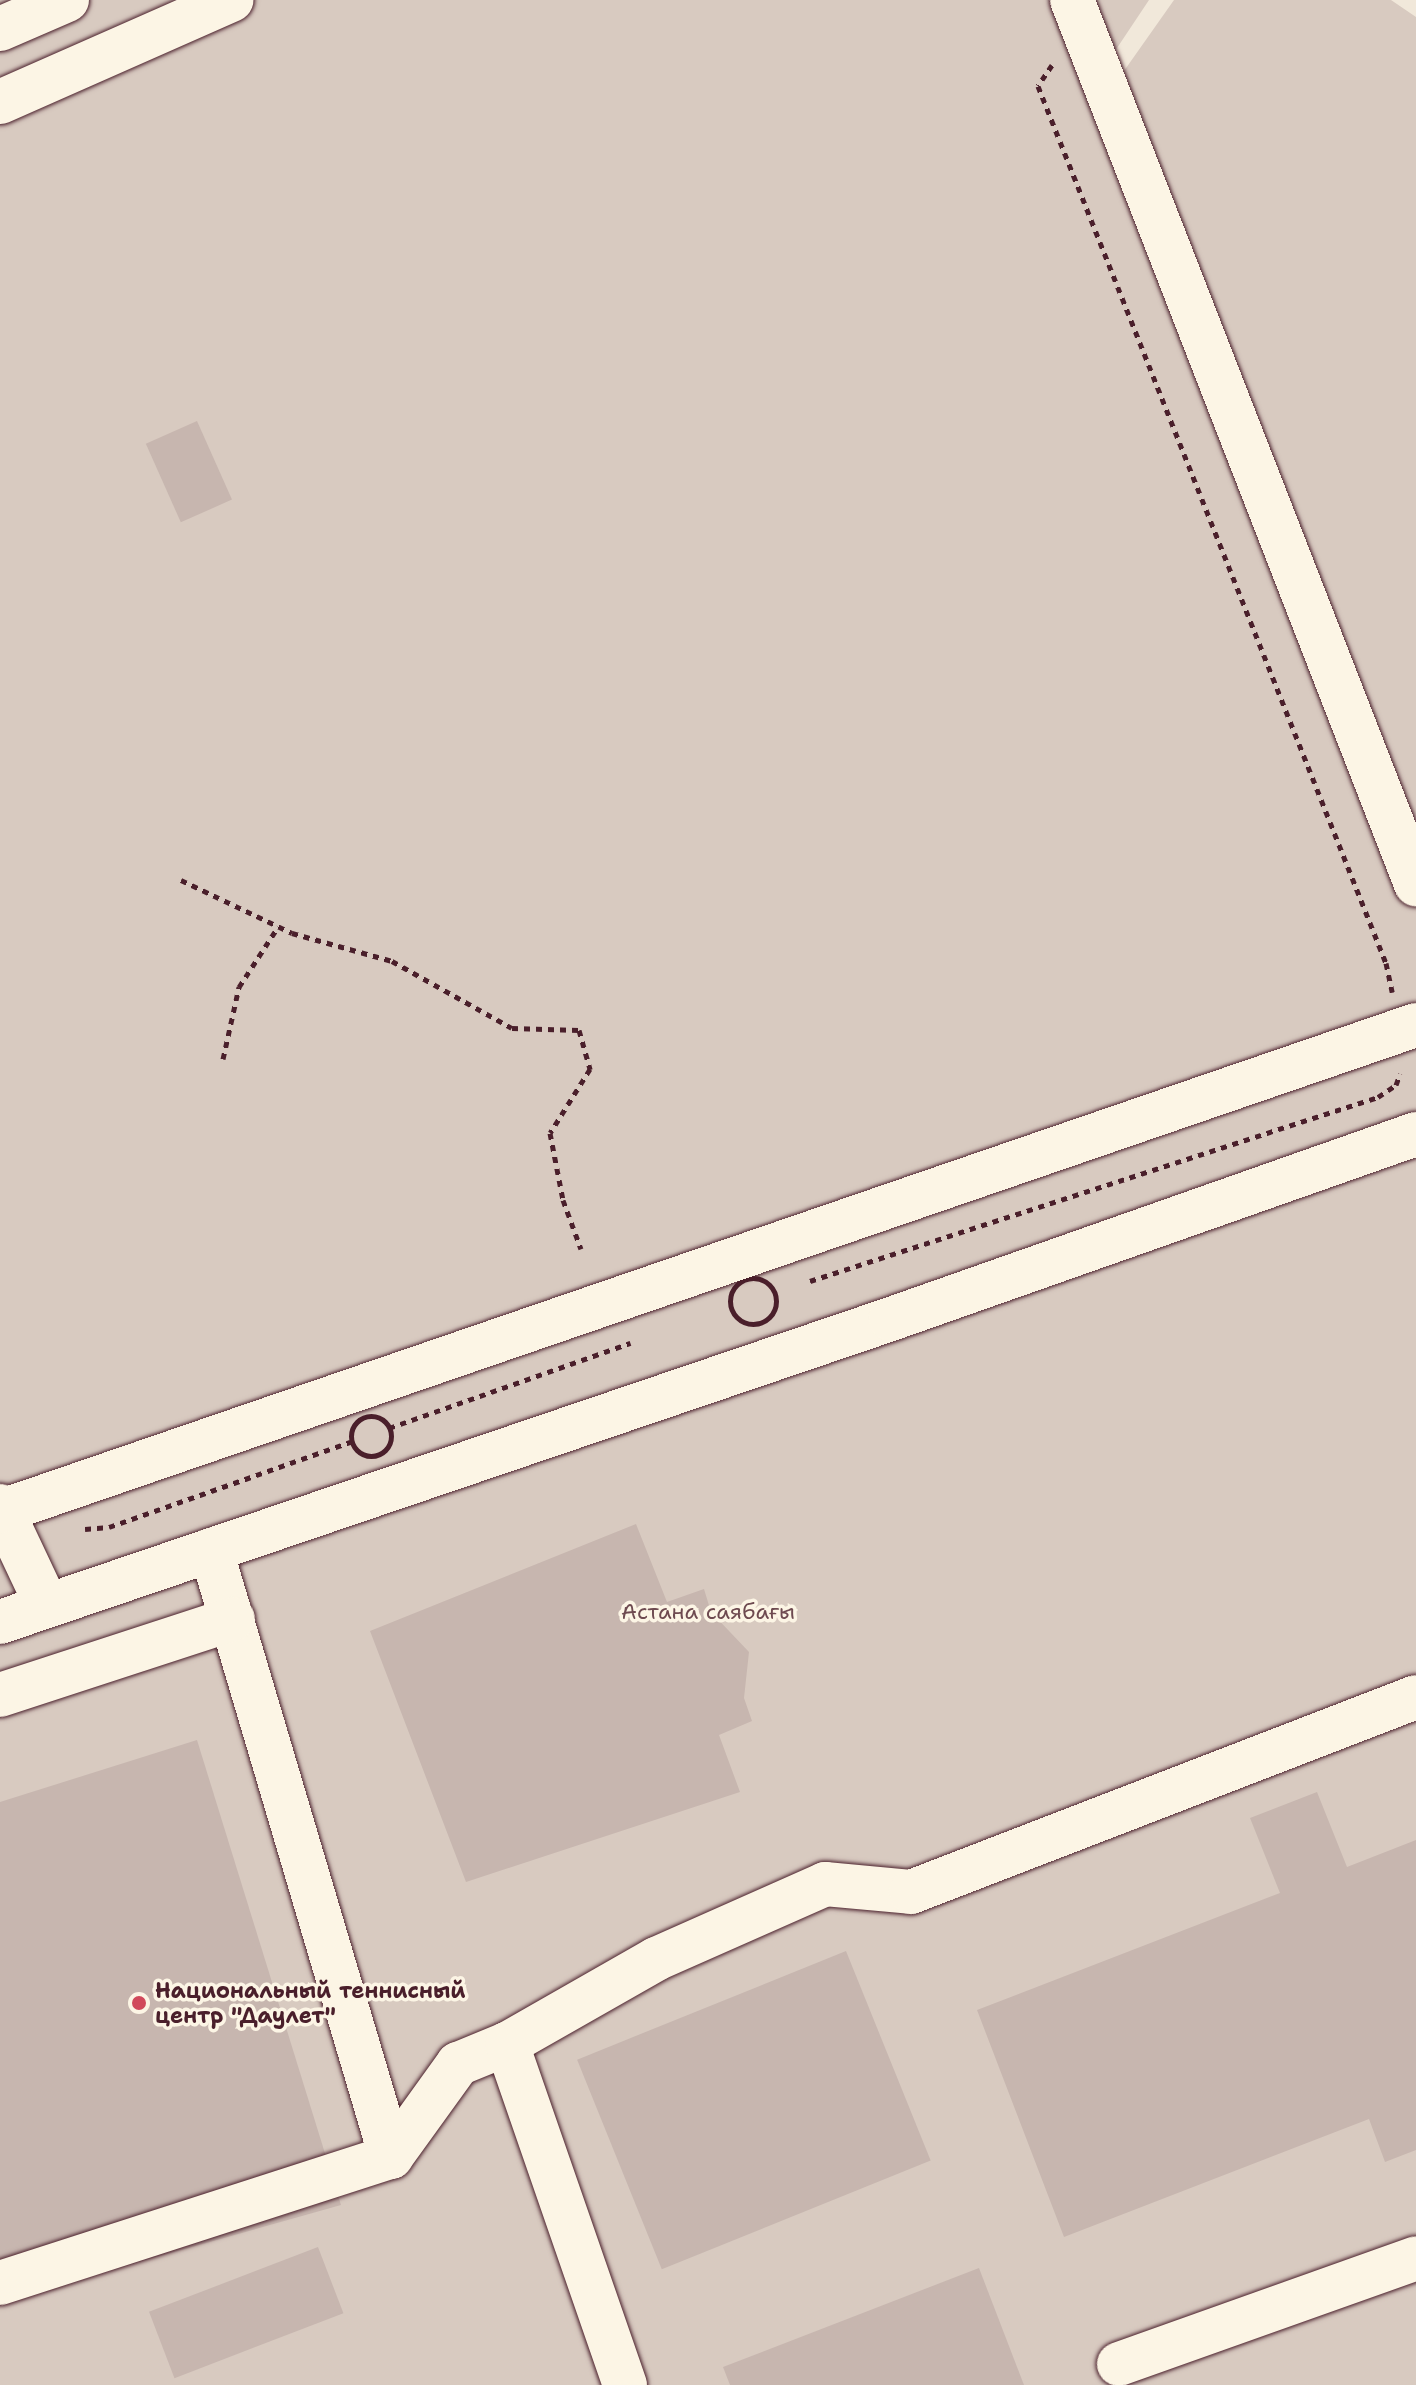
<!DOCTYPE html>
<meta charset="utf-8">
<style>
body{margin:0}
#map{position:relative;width:1416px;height:2385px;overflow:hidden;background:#f1e8da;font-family:"Shantell Sans",sans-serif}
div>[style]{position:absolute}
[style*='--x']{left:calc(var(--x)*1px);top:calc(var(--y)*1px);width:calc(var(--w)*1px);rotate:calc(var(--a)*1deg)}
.green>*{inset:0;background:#d8cac0}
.building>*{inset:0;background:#c7b6af;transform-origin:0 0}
.path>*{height:5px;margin-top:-2.5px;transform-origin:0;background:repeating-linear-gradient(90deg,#4a1f2b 0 6px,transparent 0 12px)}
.path>.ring{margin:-2.5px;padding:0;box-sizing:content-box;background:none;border:5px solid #4a1f2b;border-radius:50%}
.roads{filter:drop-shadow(0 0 2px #4a1f2b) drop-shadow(0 0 2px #4a1f2b)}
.minor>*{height:44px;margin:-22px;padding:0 22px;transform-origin:22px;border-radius:22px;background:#fcf5e5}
.dots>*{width:22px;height:22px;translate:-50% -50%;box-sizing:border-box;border:4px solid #fcf5e5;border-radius:50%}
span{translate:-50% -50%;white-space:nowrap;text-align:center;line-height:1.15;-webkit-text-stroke:7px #fcf5e5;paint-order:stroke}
.park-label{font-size:22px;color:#6e4a50}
.poi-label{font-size:22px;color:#4a1f2b;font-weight:700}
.left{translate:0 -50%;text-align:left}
</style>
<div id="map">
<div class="green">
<div style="clip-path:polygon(0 0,1149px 0,1111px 57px,1119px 78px,1174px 0,1391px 0,1416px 17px,1416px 2385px,0 2385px)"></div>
</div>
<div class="building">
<div style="left:197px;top:421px;width:86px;height:56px;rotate:66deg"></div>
<div style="clip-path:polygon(636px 1524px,667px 1602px,704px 1589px,711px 1612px,749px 1652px,744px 1698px,752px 1721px,719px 1735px,740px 1792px,466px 1882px,370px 1631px)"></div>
<div style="clip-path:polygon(197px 1740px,341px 2205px,0 2301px,0 1802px)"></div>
<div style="clip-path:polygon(1317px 1792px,1347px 1867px,1416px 1840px,1416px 2150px,1385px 2162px,1369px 2119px,1064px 2237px,977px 2010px,1280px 1893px,1250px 1818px)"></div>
<div style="left:846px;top:1951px;width:226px;height:290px;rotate:68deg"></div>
<div style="left:318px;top:2247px;width:71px;height:181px;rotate:69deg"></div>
<div style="clip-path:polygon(979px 2268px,1024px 2385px,730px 2385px,723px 2367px)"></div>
</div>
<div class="path">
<div style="--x:1052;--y:65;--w:25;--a:124"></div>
<div style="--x:1038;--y:86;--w:944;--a:68.36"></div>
<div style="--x:1386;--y:963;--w:30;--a:78"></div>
<div style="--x:181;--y:880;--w:123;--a:25.5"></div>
<div style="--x:292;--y:933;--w:104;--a:15.6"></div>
<div style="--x:392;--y:961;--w:137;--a:29.2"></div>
<div style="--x:512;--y:1028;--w:67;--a:1.7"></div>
<div style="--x:579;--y:1030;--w:41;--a:74.2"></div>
<div style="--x:590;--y:1069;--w:75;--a:122"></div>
<div style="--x:550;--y:1133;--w:68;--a:79"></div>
<div style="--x:563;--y:1200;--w:52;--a:69.8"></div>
<div style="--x:223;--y:1059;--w:74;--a:-77.5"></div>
<div style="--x:239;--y:987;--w:72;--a:-57"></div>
<div class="ring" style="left:730px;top:1278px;width:41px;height:41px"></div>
<div style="--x:810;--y:1281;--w:597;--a:-17.95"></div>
<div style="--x:1378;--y:1097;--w:22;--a:-34"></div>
<div style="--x:1396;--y:1085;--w:12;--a:-70"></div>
<div class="ring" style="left:351px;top:1416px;width:35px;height:35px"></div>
<div style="--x:389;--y:1428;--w:256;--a:-19.4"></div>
<div style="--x:85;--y:1529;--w:24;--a:-5"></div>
<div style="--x:109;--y:1527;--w:256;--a:-19.4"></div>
</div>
<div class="roads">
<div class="minor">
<div style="--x:1072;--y:0;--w:949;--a:68.74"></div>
<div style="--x:0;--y:29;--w:73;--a:-23.4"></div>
<div style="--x:0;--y:102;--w:253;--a:-23.8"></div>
<div style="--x:0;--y:1506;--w:110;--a:64.8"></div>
<div style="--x:2;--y:1511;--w:1495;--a:-18.97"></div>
<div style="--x:211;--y:1550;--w:633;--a:73.48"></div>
<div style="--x:0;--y:1622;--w:941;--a:-18.78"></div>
<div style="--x:891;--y:1319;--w:557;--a:-19.41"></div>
<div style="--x:0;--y:1695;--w:245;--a:-18.1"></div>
<div style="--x:0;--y:2283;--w:411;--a:-17.9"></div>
<div style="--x:391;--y:2157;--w:115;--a:-54.2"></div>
<div style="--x:458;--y:2064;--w:53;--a:-22.2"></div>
<div style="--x:1119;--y:2364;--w:315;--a:-19.6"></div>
<div style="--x:625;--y:2385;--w:361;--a:-109.1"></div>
<div style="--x:507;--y:2044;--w:172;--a:-29.7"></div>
<div style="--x:656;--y:1959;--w:185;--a:-23.9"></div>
<div style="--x:825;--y:1884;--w:86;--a:5.3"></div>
<div style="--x:911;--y:1892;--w:541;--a:-21.11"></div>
</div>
</div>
<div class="dots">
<div style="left:139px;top:2003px;background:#d1495b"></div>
</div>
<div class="park-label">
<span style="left:708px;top:1612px">Астана саябағы</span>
</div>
<div class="poi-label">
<span class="left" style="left:155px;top:2003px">Национальный теннисный<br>центр "Даулет"</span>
</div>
</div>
